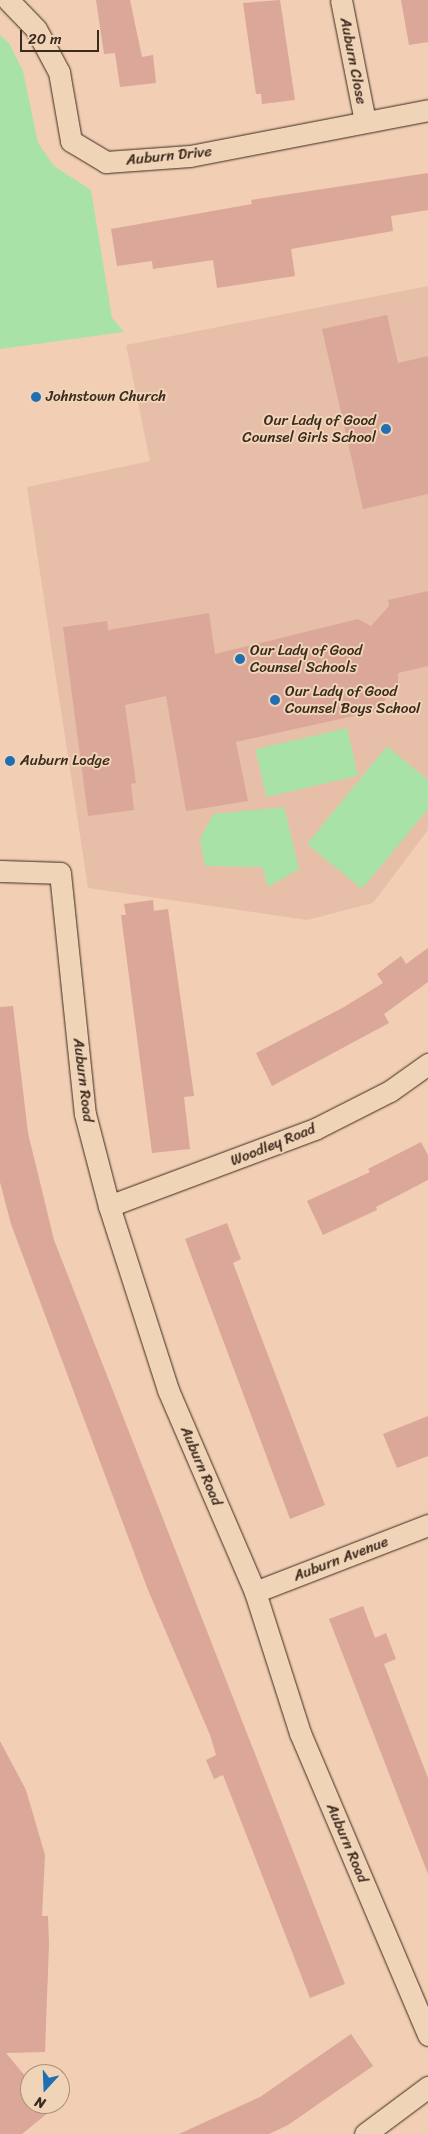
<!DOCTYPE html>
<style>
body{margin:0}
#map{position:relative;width:428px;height:2134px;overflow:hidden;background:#f2ceb5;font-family:Sriracha,sans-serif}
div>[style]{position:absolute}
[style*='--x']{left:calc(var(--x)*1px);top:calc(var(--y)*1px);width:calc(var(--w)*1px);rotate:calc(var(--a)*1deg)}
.built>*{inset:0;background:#e7bfa9}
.green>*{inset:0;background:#a9e2a7;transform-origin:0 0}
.building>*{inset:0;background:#daa798}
.roads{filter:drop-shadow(0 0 1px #3b2a1e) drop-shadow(0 0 1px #3b2a1e)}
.minor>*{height:21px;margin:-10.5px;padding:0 10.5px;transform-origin:10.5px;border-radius:10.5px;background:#f0d4b7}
.dots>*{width:14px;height:14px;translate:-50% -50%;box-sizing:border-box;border:2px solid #f0d4b7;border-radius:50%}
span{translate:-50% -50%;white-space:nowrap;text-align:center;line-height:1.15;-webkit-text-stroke:4px #f0d4b7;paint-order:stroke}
.street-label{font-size:15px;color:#3b2a1e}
.poi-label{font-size:15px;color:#3b2a1e}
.left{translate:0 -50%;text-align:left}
.right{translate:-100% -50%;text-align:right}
.north{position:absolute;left:20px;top:2064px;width:50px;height:50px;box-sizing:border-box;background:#f0d4b7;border:1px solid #a8907a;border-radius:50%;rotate:200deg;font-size:14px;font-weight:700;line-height:20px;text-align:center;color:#3b2a1e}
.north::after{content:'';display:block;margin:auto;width:18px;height:22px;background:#1f6fb2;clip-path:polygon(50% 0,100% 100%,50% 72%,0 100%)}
.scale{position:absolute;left:20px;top:30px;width:79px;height:22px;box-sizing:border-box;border:2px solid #3b2a1e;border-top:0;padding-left:6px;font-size:15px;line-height:18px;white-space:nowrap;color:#3b2a1e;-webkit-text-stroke:4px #f0d4b7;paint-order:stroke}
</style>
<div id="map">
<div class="built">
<div style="clip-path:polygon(428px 286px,428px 830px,373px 903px,307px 920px,88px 888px,27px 487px,150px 461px,126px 345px)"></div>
</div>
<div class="green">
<div style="clip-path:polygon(0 35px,9px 43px,23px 71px,38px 143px,54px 166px,91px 190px,112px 318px,124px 332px,0 349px)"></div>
<div style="left:347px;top:728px;width:49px;height:94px;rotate:77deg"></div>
<div style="clip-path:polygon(387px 746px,428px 780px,428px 809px,362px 889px,307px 844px)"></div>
<div style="clip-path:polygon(284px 807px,299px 869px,268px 887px,262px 867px,205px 866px,200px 839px,213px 814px)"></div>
</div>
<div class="building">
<div style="clip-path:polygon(96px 0,130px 0,142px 57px,153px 55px,156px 83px,120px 87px,115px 53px,104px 54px)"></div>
<div style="clip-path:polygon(280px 0,295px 100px,262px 104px,261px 94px,256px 94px,243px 3px)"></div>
<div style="clip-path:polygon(401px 0,428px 0,428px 42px,409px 45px)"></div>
<div style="clip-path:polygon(428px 173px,428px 210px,391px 216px,393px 231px,291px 249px,295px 276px,217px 288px,213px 260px,153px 269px,152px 261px,117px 266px,111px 229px,252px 204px,251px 200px)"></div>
<div style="clip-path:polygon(387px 315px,398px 363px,428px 356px,428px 494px,363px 509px,322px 329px)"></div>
<div style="clip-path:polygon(428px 591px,428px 666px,398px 673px,398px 685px,388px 693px,381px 710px,236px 742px,248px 801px,186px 811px,166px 696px,125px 705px,136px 783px,131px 784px,134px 810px,88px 816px,63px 627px,107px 621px,108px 630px,209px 613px,215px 654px,358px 619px,371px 626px,389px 606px,388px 600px)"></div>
<div style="clip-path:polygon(153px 900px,154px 911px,168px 909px,194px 1096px,184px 1097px,190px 1149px,152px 1153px,121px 915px,126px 915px,124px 904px)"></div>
<div style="clip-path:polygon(428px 948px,428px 982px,384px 1014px,389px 1023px,272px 1086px,256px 1053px,344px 1007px,383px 983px,377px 974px,401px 956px,406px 964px)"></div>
<div style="clip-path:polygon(13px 1006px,28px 1133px,54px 1240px,345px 1984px,310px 1998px,223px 1775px,214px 1779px,206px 1760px,216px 1755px,210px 1735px,148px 1590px,11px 1224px,0 1182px,0 1007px)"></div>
<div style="clip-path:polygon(421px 1142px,428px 1155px,428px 1180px,376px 1207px,377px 1210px,323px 1235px,307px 1201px,370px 1172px,368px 1169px)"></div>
<div style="clip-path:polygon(227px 1223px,241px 1259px,233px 1263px,325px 1505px,290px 1519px,185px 1239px)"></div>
<div style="clip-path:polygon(428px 1416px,428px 1456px,397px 1468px,383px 1434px)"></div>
<div style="clip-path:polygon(363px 1606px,375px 1638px,386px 1633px,396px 1659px,384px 1664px,428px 1778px,428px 1874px,329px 1619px)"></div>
<div style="clip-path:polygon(0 1741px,26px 1790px,45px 1855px,42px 1916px,48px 1916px,49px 1944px,45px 2052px,6px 2053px,30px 2082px,30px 2104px,59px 2104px,22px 2134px,0 2134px)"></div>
<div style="clip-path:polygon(351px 2034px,373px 2066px,288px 2125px,269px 2134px,179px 2134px,260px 2097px)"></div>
</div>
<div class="roads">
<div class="minor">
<div style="--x:8;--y:0;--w:40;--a:46"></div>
<div style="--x:36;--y:29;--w:49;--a:61.9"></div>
<div style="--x:59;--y:72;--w:70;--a:80.1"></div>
<div style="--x:71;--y:141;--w:41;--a:31"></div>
<div style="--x:106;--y:162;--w:84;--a:-4.1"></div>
<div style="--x:190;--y:156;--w:242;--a:-10.9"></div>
<div style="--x:341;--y:0;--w:123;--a:78.8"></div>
<div style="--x:0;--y:871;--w:60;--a:1.9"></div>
<div style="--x:60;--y:873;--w:242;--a:84.1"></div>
<div style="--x:85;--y:1114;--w:95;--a:75.4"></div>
<div style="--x:109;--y:1206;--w:193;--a:72.2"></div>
<div style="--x:168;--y:1390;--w:220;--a:66.7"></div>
<div style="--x:255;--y:1592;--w:148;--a:72.3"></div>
<div style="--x:300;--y:1733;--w:328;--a:67"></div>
<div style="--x:109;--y:1206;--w:220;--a:-20.5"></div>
<div style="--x:315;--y:1129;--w:84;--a:-26.9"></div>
<div style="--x:390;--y:1091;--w:47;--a:-35.4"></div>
<div style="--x:255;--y:1592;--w:186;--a:-21.2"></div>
<div style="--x:365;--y:2134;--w:79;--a:-36.7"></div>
</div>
</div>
<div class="dots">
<div style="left:36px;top:397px;background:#1f6fb2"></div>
<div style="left:386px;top:429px;background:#1f6fb2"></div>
<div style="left:240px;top:659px;background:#1f6fb2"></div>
<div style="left:275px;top:700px;background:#1f6fb2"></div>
<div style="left:10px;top:761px;background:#1f6fb2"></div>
</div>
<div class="street-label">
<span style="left:353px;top:61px;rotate:79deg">Auburn Close</span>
<span style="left:169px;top:156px;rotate:-6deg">Auburn Drive</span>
<span style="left:83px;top:1080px;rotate:83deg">Auburn Road</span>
<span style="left:273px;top:1145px;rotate:-22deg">Woodley Road</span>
<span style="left:201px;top:1466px;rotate:67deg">Auburn Road</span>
<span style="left:341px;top:1559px;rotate:-21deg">Auburn Avenue</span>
<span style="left:347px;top:1843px;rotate:67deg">Auburn Road</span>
</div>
<div class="poi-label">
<span class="left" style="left:46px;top:397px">Johnstown Church</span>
<span class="right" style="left:376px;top:429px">Our Lady of Good<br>Counsel Girls School</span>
<span class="left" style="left:250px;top:659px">Our Lady of Good<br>Counsel Schools</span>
<span class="left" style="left:285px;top:700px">Our Lady of Good<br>Counsel Boys School</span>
<span class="left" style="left:20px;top:761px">Auburn Lodge</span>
</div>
<div class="north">N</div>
<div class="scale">20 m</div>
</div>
